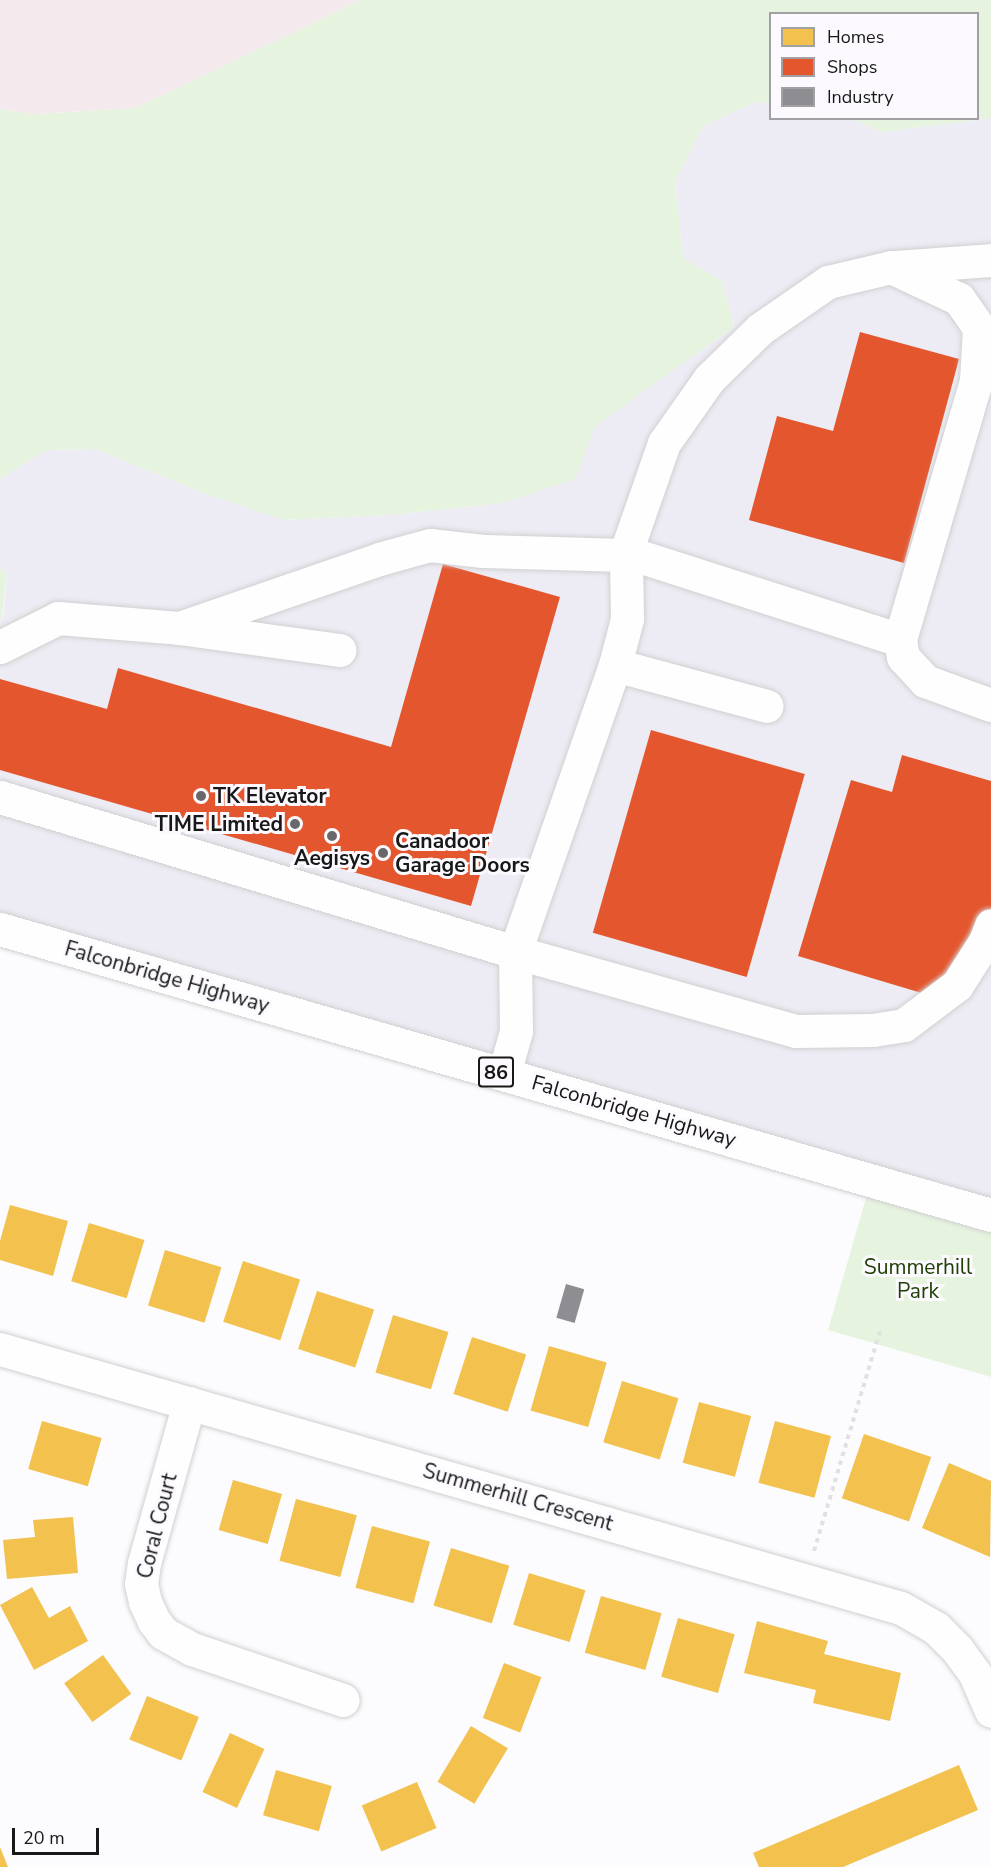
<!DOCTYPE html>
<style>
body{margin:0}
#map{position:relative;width:991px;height:1867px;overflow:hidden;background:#fcfbfe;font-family:"Nunito Sans",sans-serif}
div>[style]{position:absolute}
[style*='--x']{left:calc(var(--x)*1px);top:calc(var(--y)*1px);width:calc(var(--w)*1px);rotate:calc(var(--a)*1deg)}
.built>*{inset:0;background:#edebf3}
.industrial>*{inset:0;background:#f4eaed}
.green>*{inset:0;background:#e6f4df}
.homes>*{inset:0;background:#f2c14e;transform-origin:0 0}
.shops>*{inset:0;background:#e4572e;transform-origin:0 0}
.industry>*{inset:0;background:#8d8d92;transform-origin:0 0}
.path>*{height:4px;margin-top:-2px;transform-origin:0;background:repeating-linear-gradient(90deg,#e1e1e2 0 4.5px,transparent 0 9px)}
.roads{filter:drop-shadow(0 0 2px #d0d0d1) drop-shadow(0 0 2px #d0d0d1)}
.minor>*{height:33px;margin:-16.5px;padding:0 16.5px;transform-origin:16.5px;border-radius:16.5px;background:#fffeff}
.major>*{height:33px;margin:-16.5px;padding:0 16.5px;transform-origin:16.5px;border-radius:16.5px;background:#fffeff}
.dots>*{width:16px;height:16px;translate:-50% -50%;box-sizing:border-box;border:3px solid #fcfaff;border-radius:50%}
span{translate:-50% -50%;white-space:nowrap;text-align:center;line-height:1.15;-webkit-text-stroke:6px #fcfaff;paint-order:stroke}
.shield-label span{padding:2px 4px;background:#fcfaff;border:2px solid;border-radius:4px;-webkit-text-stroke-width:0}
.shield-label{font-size:20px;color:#181819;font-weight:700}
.poi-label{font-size:21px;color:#181819;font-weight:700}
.left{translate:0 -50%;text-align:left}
.right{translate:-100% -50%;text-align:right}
.street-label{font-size:21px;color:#181819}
.park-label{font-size:21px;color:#1f4005}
.legend{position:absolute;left:769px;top:12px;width:210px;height:108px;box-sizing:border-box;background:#fcfaff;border:2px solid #a1a0a3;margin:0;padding:8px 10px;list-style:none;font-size:18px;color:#181819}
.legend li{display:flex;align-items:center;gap:12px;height:30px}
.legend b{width:30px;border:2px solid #a1a0a3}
.scale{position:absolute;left:12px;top:1828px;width:87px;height:27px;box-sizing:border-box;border:3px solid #181819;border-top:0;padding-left:8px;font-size:18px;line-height:21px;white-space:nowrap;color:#181819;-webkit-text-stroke:4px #fcfaff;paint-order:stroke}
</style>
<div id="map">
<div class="built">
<div style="clip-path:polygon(770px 102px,770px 118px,853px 119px,881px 132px,991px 118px,991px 1211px,0 925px,0 620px,3px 618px,7px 573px,0 568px,0 479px,46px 450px,95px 449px,201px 492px,284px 520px,389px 515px,502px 503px,574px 479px,594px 426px,734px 327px,722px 281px,683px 258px,675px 182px,703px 126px,753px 103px)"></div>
</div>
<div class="industrial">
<div style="clip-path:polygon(0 0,361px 0,136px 108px,33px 114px,0 109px)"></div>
</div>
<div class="green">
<div style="clip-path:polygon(361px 0,991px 0,991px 118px,881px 132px,853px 119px,978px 118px,978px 14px,770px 14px,770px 102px,753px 103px,703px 126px,675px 182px,683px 258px,722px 281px,734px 327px,595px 426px,575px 479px,502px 503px,389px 515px,284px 520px,201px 492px,95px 449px,46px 450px,0 479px,0 109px,33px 114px,136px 108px)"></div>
<div style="clip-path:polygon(0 568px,7px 573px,2px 618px,0 620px)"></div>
<div style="clip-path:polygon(872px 1177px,991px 1211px,991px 1377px,828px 1330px)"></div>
</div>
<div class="homes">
<div style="clip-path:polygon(10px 1205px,68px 1221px,53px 1276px,0 1260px,0 1241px)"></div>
<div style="left:89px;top:1223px;width:58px;height:61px;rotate:17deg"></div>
<div style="left:165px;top:1250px;width:59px;height:58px;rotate:17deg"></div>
<div style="left:243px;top:1261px;width:60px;height:64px;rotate:18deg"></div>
<div style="left:317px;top:1291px;width:60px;height:61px;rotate:18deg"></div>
<div style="left:393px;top:1315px;width:58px;height:60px;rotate:17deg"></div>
<div style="left:472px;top:1337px;width:57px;height:60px;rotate:18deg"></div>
<div style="left:549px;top:1346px;width:60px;height:67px;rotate:16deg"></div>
<div style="left:622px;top:1381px;width:59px;height:64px;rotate:17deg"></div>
<div style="left:699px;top:1402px;width:54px;height:63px;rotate:15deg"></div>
<div style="left:42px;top:1421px;width:62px;height:50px;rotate:16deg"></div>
<div style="left:775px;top:1421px;width:58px;height:64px;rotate:15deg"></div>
<div style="left:864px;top:1434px;width:71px;height:68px;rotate:19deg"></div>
<div style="clip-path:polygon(949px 1463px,991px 1481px,990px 1557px,922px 1528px)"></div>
<div style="left:233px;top:1480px;width:51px;height:52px;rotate:16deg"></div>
<div style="left:296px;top:1499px;width:63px;height:64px;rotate:15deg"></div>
<div style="clip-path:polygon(73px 1517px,78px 1573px,7px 1579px,3px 1540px,35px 1537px,33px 1520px)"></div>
<div style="left:372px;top:1526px;width:60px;height:64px;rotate:15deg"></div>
<div style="left:451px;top:1548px;width:61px;height:60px;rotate:17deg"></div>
<div style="left:529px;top:1573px;width:59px;height:54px;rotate:17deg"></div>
<div style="clip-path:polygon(32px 1587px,49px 1618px,70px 1606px,88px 1641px,34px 1670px,0 1605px)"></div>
<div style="left:601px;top:1596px;width:63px;height:59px;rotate:16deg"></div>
<div style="left:678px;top:1618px;width:59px;height:61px;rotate:16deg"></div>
<div style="clip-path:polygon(757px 1621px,828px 1641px,824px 1654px,901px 1673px,890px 1721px,813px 1703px,816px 1690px,744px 1673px)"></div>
<div style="left:103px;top:1655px;width:48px;height:48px;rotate:54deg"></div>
<div style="left:504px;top:1663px;width:40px;height:59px;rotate:21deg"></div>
<div style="left:147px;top:1696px;width:56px;height:47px;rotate:22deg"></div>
<div style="left:471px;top:1726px;width:43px;height:65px;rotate:31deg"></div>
<div style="left:230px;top:1733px;width:38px;height:65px;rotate:25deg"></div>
<div style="clip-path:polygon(959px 1765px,978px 1810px,843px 1867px,759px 1867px,753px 1853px)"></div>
<div style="left:276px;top:1770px;width:58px;height:47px;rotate:16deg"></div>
<div style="left:417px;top:1782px;width:50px;height:60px;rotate:67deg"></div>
<div style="clip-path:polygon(0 1847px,8px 1867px,0 1867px)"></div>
</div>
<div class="shops">
<div style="clip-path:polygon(860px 332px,959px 359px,904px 563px,749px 520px,777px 416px,833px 431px)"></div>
<div style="clip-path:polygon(443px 564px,560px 597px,471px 906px,0 770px,0 679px,107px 709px,118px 668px,391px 747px)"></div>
<div style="left:651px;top:730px;width:160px;height:211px;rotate:16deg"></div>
<div style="clip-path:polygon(902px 755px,991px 781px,991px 919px,945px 1000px,798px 956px,851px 780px,892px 792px)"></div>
</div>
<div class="industry">
<div style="left:566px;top:1284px;width:19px;height:35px;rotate:16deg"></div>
</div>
<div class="path">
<div style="--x:814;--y:1551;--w:233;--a:-73.3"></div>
</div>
<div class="roads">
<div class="minor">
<div style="--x:894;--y:267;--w:97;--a:-4.1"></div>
<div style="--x:626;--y:552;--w:288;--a:17.8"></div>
<div style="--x:179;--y:628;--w:212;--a:-19"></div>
<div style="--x:379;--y:559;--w:53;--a:-15.4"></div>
<div style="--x:430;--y:545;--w:53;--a:6.5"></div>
<div style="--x:483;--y:551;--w:143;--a:1.6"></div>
<div style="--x:0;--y:647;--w:65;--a:-26.6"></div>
<div style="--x:58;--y:618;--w:121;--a:4.7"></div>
<div style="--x:179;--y:628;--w:162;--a:7.8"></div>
<div style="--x:615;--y:665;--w:157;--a:15.1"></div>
<div style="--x:0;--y:797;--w:538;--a:16.75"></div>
<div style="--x:515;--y:952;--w:292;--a:15.7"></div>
<div style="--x:796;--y:1031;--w:77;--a:-0.7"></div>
<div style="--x:873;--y:1030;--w:31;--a:-9"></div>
<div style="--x:904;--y:1025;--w:66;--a:-37"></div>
<div style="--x:957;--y:985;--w:52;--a:-57.5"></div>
<div style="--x:985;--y:941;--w:17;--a:-69"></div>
<div style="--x:504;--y:1074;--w:45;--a:-74.4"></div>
<div style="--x:516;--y:1031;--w:79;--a:-90.7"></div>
<div style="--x:515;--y:952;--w:304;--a:-70.8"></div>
<div style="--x:615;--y:665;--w:48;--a:-75.4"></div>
<div style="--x:627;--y:619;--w:67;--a:-90.9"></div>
<div style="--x:626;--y:552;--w:115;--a:-70.8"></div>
<div style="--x:664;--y:443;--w:78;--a:-54.9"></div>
<div style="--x:709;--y:379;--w:71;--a:-44.4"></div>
<div style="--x:760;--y:329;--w:83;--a:-34.7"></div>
<div style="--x:828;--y:282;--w:65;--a:-13.4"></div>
<div style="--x:891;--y:267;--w:75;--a:25.2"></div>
<div style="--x:959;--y:299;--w:35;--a:55"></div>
<div style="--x:979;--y:328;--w:53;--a:93.2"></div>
<div style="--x:976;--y:381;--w:270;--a:106.4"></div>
<div style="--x:900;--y:640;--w:17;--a:80"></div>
<div style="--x:903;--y:657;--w:33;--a:47"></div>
<div style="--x:925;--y:681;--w:70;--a:20"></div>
<div style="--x:0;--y:1349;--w:937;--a:16.04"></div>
<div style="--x:901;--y:1608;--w:40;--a:29.7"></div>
<div style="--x:936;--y:1628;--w:30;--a:45"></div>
<div style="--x:957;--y:1649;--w:31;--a:54"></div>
<div style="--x:975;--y:1674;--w:40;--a:66.6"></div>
<div style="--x:189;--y:1403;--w:166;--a:105.7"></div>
<div style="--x:144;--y:1563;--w:21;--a:98"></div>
<div style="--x:141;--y:1584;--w:18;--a:77"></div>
<div style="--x:145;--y:1602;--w:21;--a:65"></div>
<div style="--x:154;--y:1621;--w:15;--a:53"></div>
<div style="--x:163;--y:1633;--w:33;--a:29"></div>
<div style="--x:192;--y:1649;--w:159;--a:18.7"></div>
</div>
<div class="major">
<div style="--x:0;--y:929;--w:1031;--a:16.1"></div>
</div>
</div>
<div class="dots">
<div style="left:201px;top:796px;background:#686769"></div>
<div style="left:295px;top:824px;background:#686769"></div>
<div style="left:332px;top:836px;background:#686769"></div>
<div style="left:383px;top:853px;background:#686769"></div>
</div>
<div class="shield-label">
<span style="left:496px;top:1072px">86</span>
</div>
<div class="poi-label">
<span class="left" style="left:213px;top:796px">TK Elevator</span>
<span class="right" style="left:283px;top:824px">TIME Limited</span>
<span class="left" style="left:395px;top:853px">Canadoor<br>Garage Doors</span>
<span style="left:332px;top:858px">Aegisys</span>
</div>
<div class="street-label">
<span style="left:167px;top:977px;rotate:16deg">Falconbridge Highway</span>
<span style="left:634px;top:1111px;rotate:16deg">Falconbridge Highway</span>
<span style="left:518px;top:1497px;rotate:16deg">Summerhill Crescent</span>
<span style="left:157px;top:1526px;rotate:-76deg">Coral Court</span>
</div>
<div class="park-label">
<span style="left:918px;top:1279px">Summerhill<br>Park</span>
</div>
<ul class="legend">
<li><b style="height:16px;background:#f2c14e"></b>Homes</li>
<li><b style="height:16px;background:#e4572e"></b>Shops</li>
<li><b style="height:16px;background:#8d8d92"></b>Industry</li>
</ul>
<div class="scale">20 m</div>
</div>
